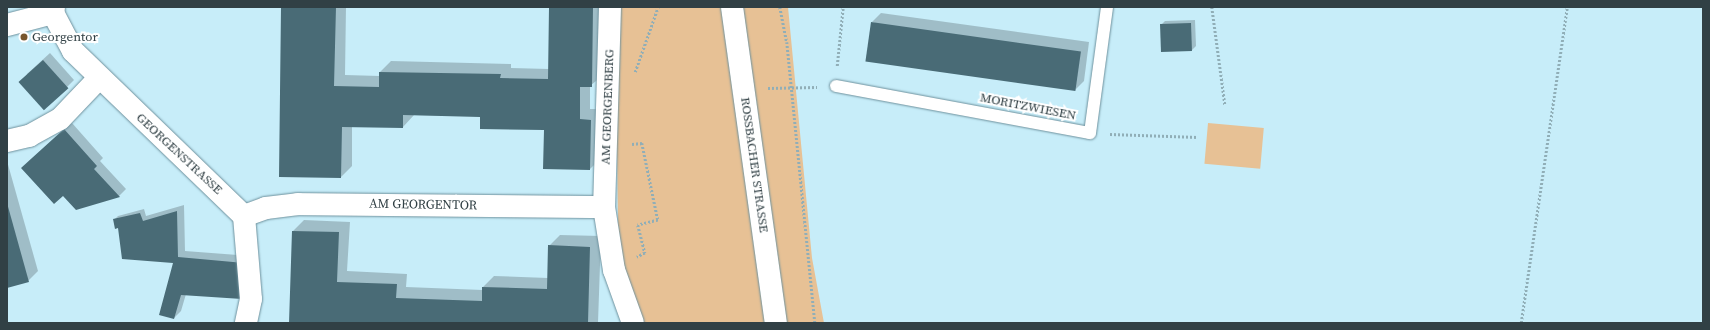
<!DOCTYPE html>
<style>
body{margin:0}
#map{position:relative;width:1710px;height:330px;overflow:hidden;background:#c7edf9;font-family:"Source Serif 4",serif}
div>[style]{position:absolute}
[style*='--x']{left:calc(var(--x)*1px);top:calc(var(--y)*1px);width:calc(var(--w)*1px);rotate:calc(var(--a)*1deg)}
.green>*{inset:0;background:#e7c195;transform-origin:0 0}
.shadow>*{inset:0;background:#0003}
.building>*{inset:0;background:#496b76;transform-origin:0 0}
.path>*{height:2.5px;margin-top:-1.25px;transform-origin:0;background:repeating-linear-gradient(90deg,#90aeb7 0 2px,transparent 0 4px)}
.roads{filter:drop-shadow(0 0 1px #6e919d) drop-shadow(0 0 1px #6e919d)}
.service>*{height:12px;margin:-6px;padding:0 6px;transform-origin:6px;border-radius:6px;background:#fff}
.minor>*{height:22px;margin:-11px;padding:0 11px;transform-origin:11px;border-radius:11px;background:#fff}
.primary>*{height:22px;margin:-11px;padding:0 11px;transform-origin:11px;border-radius:11px;background:#fff}
.dots>*{width:11px;height:11px;translate:-50% -50%;box-sizing:border-box;border:2px solid #fff;border-radius:50%}
span{translate:-50% -50%;white-space:nowrap;text-align:center;line-height:1.15;-webkit-text-stroke:4px #fff;paint-order:stroke}
.poi-label{font-size:13px;color:#314045}
.left{translate:0 -50%;text-align:left}
.street-label{font-size:13px;color:#314045}
.frame{position:absolute;inset:0;border:8px solid #314045;pointer-events:none}
</style>
<div id="map">
<div class="green">
<div style="clip-path:polygon(615px 7px,788px 7px,812px 258px,824px 323px,639px 323px,629px 300px,618px 225px)"></div>
<div style="left:1208px;top:123px;width:56px;height:41px;rotate:5deg"></div>
</div>
<div class="shadow">
<div style="clip-path:polygon(282px 7px,346px 7px,345px 75px,380px 76px,380px 72px,391px 61px,511px 64px,511px 68px,549px 69px,550px 7px,603px 7px,602px 76px,590px 86px,590px 109px,601px 109px,601px 158px,590px 169px,545px 129px,482px 116px,414px 115px,403px 127px,352px 126px,352px 166px,341px 177px)"></div>
<div style="clip-path:polygon(881px 13px,1089px 42px,1084px 81px,1075px 90px,872px 22px)"></div>
<div style="clip-path:polygon(1195px 20px,1196px 46px,1192px 50px,1161px 25px,1165px 21px)"></div>
<div style="clip-path:polygon(50px 53px,74px 80px,67px 87px,27px 74px)"></div>
<div style="clip-path:polygon(72px 123px,103px 158px,100px 161px,126px 189px,119px 196px,77px 209px,29px 161px)"></div>
<div style="clip-path:polygon(7px 161px,38px 271px,28px 281px,7px 287px)"></div>
<div style="clip-path:polygon(184px 205px,185px 251px,251px 256px,186px 294px,181px 311px,174px 318px,174px 262px,119px 227px,114px 220px,118px 216px,144px 209px,146px 216px)"></div>
<div style="clip-path:polygon(304px 220px,350px 222px,347px 271px,407px 274px,406px 287px,483px 290px,483px 287px,494px 276px,548px 278px,549px 246px,560px 235px,601px 236px,598px 323px,290px 323px,293px 231px)"></div>
</div>
<div class="building">
<div style="clip-path:polygon(281px 7px,336px 7px,334px 86px,379px 87px,379px 72px,501px 74px,500px 78px,548px 79px,549px 7px,593px 7px,592px 87px,580px 87px,580px 119px,591px 120px,590px 170px,543px 169px,544px 130px,480px 129px,480px 117px,403px 115px,403px 128px,342px 127px,341px 178px,279px 177px)"></div>
<div style="left:871px;top:22px;width:212px;height:40px;rotate:8deg"></div>
<div style="left:1191px;top:23px;width:28px;height:31px;rotate:88deg"></div>
<div style="left:43px;top:60px;width:38px;height:33px;rotate:48deg"></div>
<div style="clip-path:polygon(64px 129px,97px 166px,94px 169px,120px 197px,76px 210px,63px 196px,54px 204px,21px 168px)"></div>
<div style="clip-path:polygon(7px 203px,29px 282px,7px 288px)"></div>
<div style="clip-path:polygon(177px 211px,178px 257px,244px 263px,242px 299px,181px 295px,174px 319px,159px 315px,173px 263px,122px 259px,118px 228px,115px 229px,113px 219px,140px 213px,143px 221px)"></div>
<div style="clip-path:polygon(292px 231px,339px 232px,337px 282px,397px 284px,396px 298px,482px 301px,482px 287px,547px 289px,548px 245px,590px 247px,588px 323px,289px 323px)"></div>
</div>
<div class="path">
<div style="--x:780;--y:7;--w:36;--a:79"></div>
<div style="--x:787;--y:42;--w:282;--a:84.3"></div>
<div style="--x:1212;--y:7;--w:99;--a:82.4"></div>
<div style="--x:837;--y:66;--w:59;--a:-84.2"></div>
<div style="--x:635;--y:72;--w:69;--a:-70.5"></div>
<div style="--x:768;--y:88;--w:49;--a:-1.2"></div>
<div style="--x:1110;--y:134;--w:88;--a:2"></div>
<div style="--x:632;--y:144;--w:10;--a:-6"></div>
<div style="--x:642;--y:143;--w:79;--a:78.3"></div>
<div style="--x:658;--y:220;--w:21;--a:166"></div>
<div style="--x:638;--y:225;--w:29;--a:76"></div>
<div style="--x:645;--y:253;--w:9;--a:153"></div>
<div style="--x:1521;--y:323;--w:319;--a:-81.7"></div>
</div>
<div class="roads">
<div class="service">
<div style="--x:836;--y:86;--w:258;--a:10.5"></div>
<div style="--x:1090;--y:133;--w:127;--a:-82.3"></div>
</div>
<div class="minor">
<div style="--x:54;--y:7;--w:6;--a:99"></div>
<div style="--x:53;--y:13;--w:43;--a:62.2"></div>
<div style="--x:73;--y:51;--w:238;--a:44"></div>
<div style="--x:244;--y:216;--w:83;--a:85.2"></div>
<div style="--x:251;--y:299;--w:25;--a:102"></div>
<div style="--x:610;--y:7;--w:200;--a:91.7"></div>
<div style="--x:604;--y:207;--w:64;--a:81"></div>
<div style="--x:614;--y:270;--w:56;--a:70.3"></div>
<div style="--x:7;--y:25;--w:48;--a:-14.6"></div>
<div style="--x:7;--y:141;--w:23;--a:-13"></div>
<div style="--x:29;--y:136;--w:35;--a:-29"></div>
<div style="--x:60;--y:119;--w:57;--a:-46.4"></div>
<div style="--x:244;--y:216;--w:23;--a:-20"></div>
<div style="--x:266;--y:208;--w:32;--a:-7"></div>
<div style="--x:298;--y:204;--w:306;--a:0.6"></div>
</div>
<div class="primary">
<div style="--x:732;--y:7;--w:319;--a:82.1"></div>
</div>
</div>
<div class="dots">
<div style="left:24px;top:37px;background:#77562d"></div>
</div>
<div class="poi-label">
<span class="left" style="left:32px;top:37px">Georgentor</span>
</div>
<div class="street-label">
<span style="left:608px;top:107px;rotate:-88deg">AM GEORGENBERG</span>
<span style="left:1028px;top:107px;rotate:11deg">MORITZWIESEN</span>
<span style="left:179px;top:154px;rotate:43deg">GEORGENSTRASSE</span>
<span style="left:754px;top:165px;rotate:82deg">ROSSBACHER STRASSE</span>
<span style="left:423px;top:205px;rotate:1deg">AM GEORGENTOR</span>
</div>
<div class="frame"></div>
</div>
